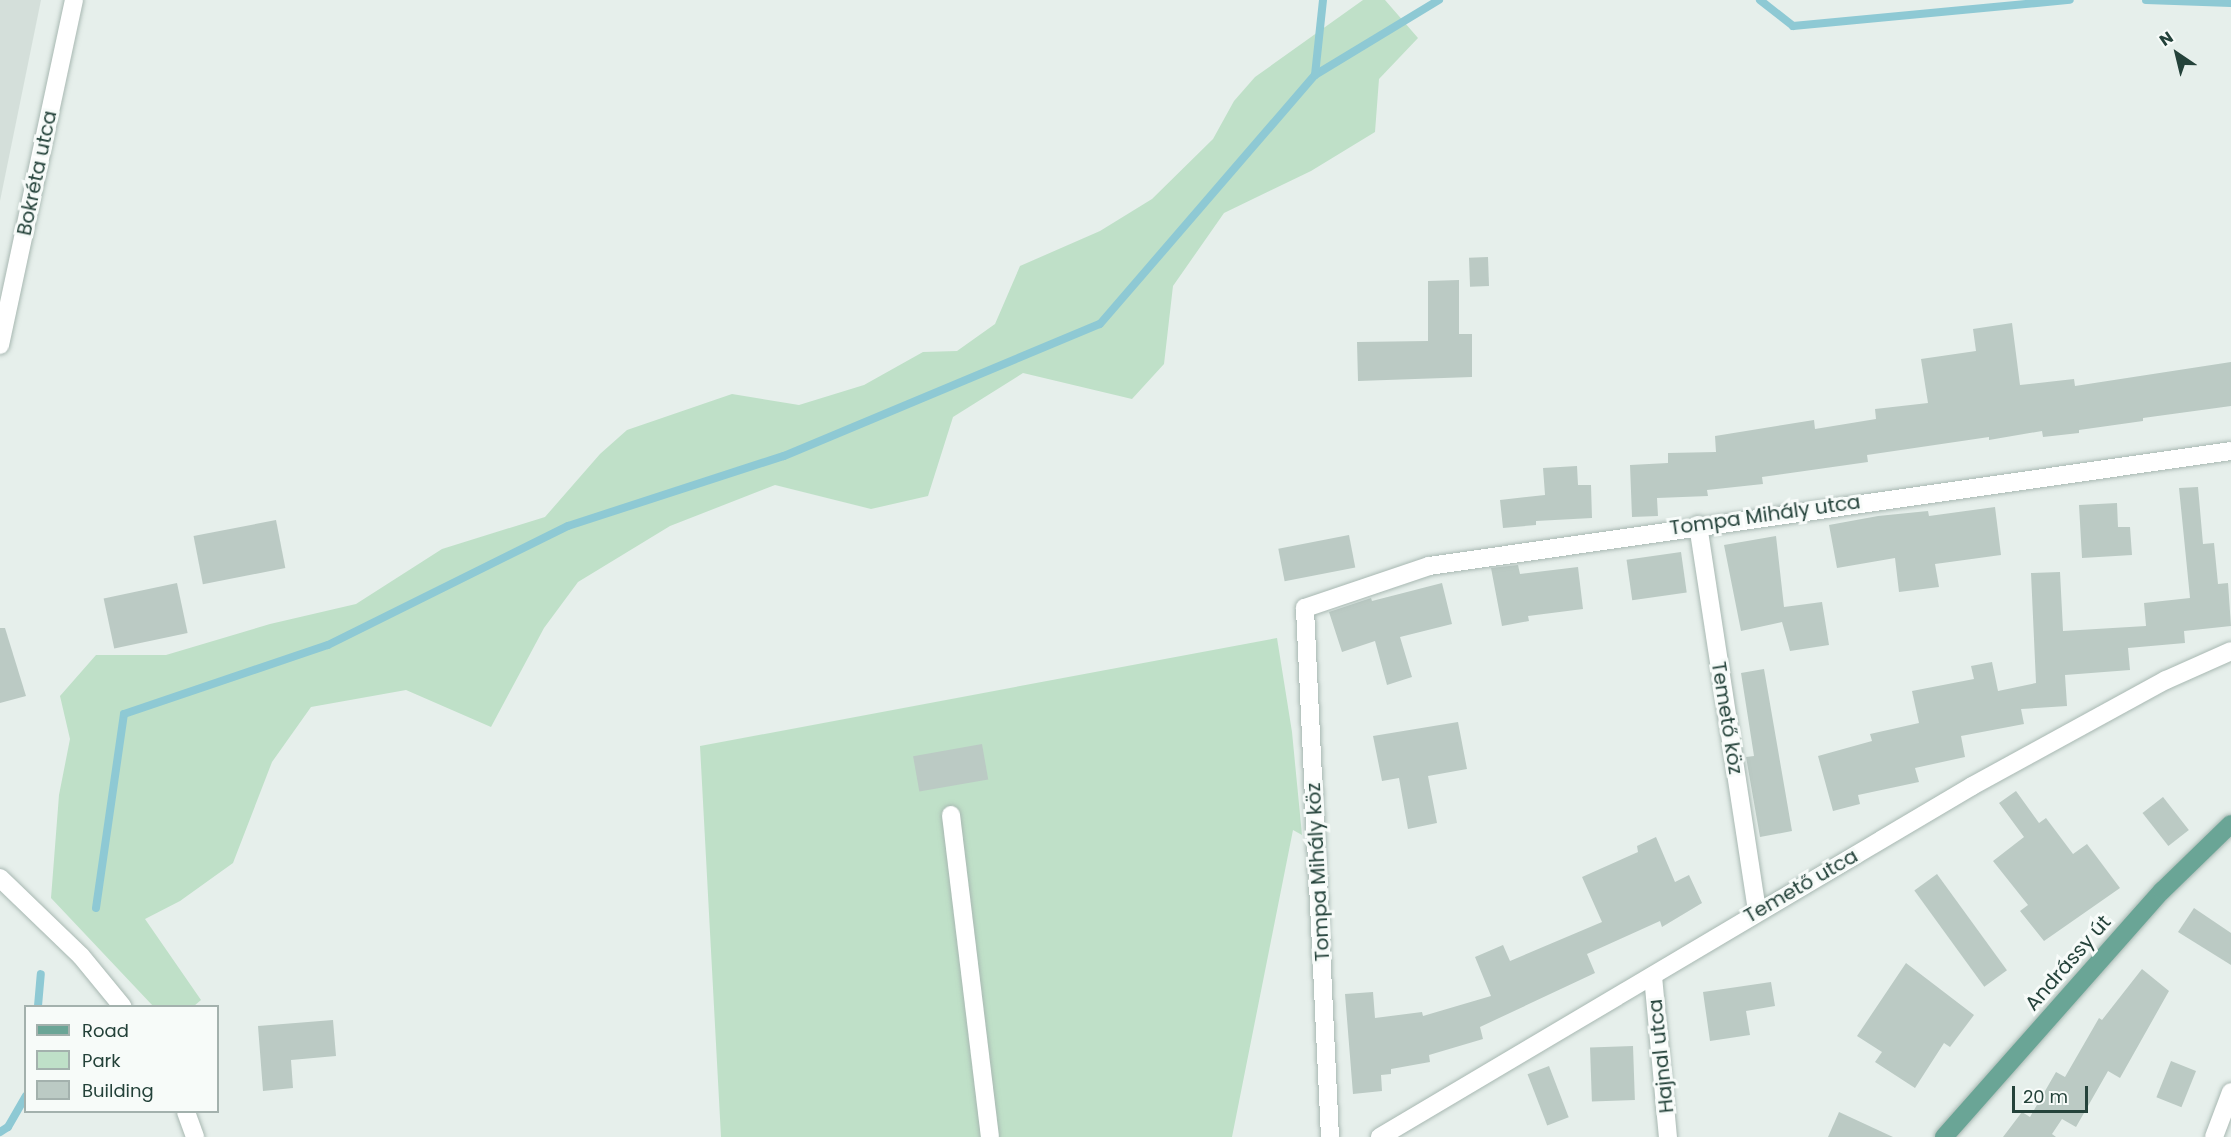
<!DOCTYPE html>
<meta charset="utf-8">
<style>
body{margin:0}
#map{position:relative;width:2231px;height:1137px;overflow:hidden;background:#e6efeb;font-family:Poppins,sans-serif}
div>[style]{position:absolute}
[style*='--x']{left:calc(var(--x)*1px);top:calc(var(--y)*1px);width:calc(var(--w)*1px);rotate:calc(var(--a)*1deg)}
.built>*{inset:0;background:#d4dfda}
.green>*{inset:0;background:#bfe0c8}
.stream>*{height:8px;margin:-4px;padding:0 4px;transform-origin:4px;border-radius:4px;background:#8ec9d4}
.building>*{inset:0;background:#bbcac4;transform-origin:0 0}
.roads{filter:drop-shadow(0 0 2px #a8b8b2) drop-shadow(0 0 2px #a8b8b2)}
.minor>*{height:18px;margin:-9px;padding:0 9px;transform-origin:9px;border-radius:9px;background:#fff}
.major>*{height:18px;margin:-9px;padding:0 9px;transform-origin:9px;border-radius:9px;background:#6aa596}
span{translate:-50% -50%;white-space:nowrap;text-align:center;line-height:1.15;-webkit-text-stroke:6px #f7fbf9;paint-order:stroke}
.street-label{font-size:20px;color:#24423a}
.legend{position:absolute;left:24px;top:1005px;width:195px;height:108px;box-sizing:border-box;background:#f7fbf9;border:2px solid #a3b1ad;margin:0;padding:8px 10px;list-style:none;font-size:18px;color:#24423a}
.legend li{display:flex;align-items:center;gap:12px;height:30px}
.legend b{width:30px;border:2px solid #a3b1ad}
.north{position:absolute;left:2147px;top:24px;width:60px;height:60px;-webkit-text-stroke:4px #f7fbf9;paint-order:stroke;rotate:325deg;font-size:16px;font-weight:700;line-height:24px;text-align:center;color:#24423a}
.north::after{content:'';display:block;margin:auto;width:21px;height:27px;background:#24423a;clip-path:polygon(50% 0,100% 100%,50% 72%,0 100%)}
.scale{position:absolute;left:2012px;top:1086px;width:76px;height:27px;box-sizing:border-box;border:3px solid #24423a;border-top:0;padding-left:8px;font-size:18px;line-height:21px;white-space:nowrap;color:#24423a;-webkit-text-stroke:4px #f7fbf9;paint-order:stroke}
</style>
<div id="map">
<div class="built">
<div style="clip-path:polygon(0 0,41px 0,0 201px)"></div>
</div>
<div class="green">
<div style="clip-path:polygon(1363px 0,1385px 0,1418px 38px,1379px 79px,1375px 132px,1311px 171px,1224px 213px,1173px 286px,1164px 364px,1132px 399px,1023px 373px,953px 417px,928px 496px,871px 509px,775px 485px,670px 526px,578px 582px,544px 628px,491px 727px,406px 690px,311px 707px,272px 762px,233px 863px,180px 901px,145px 919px,201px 1000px,194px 1006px,153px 1006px,51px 898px,59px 795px,70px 739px,60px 696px,96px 655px,166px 655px,270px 624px,356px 604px,442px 549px,545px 517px,600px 454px,627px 430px,732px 394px,799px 405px,864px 385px,923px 352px,957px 351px,995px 324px,1020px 266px,1100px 231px,1152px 199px,1213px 139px,1234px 101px,1255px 77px)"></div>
<div style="clip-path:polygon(1277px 638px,1292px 732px,1302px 835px,1293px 830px,1232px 1137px,721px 1137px,700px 746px)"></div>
</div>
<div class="stream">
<div style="--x:1760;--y:0;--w:42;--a:38.2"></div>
<div style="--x:1793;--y:26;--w:278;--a:-5.4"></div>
<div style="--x:2146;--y:0;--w:85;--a:2"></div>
<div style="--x:1315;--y:75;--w:145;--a:-31.2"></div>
<div style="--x:96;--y:908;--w:196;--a:-81.8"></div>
<div style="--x:124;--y:714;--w:215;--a:-18.7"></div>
<div style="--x:328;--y:645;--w:268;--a:-26.4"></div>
<div style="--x:568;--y:526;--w:227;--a:-18"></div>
<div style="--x:784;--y:456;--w:342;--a:-22.7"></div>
<div style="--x:1100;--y:324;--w:329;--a:-49.2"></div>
<div style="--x:1315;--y:75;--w:75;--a:-83.9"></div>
<div style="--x:38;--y:1006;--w:32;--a:-85"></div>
<div style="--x:0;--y:1132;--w:9;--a:-32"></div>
<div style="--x:8;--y:1127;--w:36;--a:-60"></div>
</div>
<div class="building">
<div style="left:1488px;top:257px;width:29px;height:19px;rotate:88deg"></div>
<div style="clip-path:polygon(1459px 280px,1459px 334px,1472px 334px,1472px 377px,1358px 381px,1357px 342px,1428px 341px,1428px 281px)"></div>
<div style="clip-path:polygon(2012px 323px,2020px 385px,2074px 379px,2075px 386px,2231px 362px,2231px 406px,2143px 418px,2143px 421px,2079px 430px,2079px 433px,2043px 437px,2042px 431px,1989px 440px,1989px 437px,1867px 455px,1868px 462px,1762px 477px,1763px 484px,1707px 490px,1708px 496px,1657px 498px,1658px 516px,1632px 517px,1630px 465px,1668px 463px,1668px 453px,1716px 452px,1715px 436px,1814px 420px,1815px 429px,1876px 419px,1875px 409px,1928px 403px,1921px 359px,1976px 351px,1973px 329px)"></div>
<div style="clip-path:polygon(1577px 466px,1578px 485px,1591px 485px,1592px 518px,1536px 521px,1536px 525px,1503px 528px,1500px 500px,1545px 495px,1543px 468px)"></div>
<div style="clip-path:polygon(2198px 487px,2203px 544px,2214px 543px,2218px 584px,2228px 583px,2231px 626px,2184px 631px,2185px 643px,2128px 648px,2130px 670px,2065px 675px,2067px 706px,2021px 709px,2024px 724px,1961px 736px,1965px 757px,1915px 768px,1919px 782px,1858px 795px,1860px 804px,1833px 811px,1818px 756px,1872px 741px,1870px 734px,1919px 723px,1912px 691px,1974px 679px,1971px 666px,1992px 662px,1998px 691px,2036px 683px,2031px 573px,2060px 572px,2063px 631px,2146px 626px,2144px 603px,2190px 598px,2179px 488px)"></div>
<div style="clip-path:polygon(2117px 503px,2118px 527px,2130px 527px,2132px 555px,2082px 558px,2079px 505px)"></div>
<div style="clip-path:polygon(1995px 507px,2001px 555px,1935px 564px,1939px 587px,1899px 592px,1895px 558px,1837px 568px,1829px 525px,1878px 516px,1928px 511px,1929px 516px)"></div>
<div style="left:276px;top:520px;width:49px;height:84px;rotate:79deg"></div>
<div style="left:1349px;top:535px;width:33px;height:72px;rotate:79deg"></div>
<div style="clip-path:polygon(1776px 536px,1784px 607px,1822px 602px,1829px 645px,1790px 651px,1782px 622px,1741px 631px,1724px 545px)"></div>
<div style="left:1681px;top:552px;width:41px;height:55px;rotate:82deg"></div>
<div style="clip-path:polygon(1518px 565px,1520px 574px,1578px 567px,1583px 609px,1528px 616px,1529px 621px,1502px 626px,1491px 568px)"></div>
<div style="left:177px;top:583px;width:51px;height:75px;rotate:78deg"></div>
<div style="clip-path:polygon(1442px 583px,1452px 624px,1400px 637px,1412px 677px,1387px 685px,1375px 641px,1342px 652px,1329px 612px,1371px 598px,1372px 601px)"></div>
<div style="clip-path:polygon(0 628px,5px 628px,26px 696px,0 703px)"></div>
<div style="clip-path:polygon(1764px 669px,1792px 831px,1760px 837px,1746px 757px,1754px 756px,1741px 673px)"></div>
<div style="clip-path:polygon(1458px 722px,1467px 769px,1428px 776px,1437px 823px,1408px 829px,1399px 778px,1382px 781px,1373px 736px)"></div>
<div style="left:982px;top:744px;width:36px;height:70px;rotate:80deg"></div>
<div style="clip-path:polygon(2016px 791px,2039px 823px,2046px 818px,2073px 854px,2087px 844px,2120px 888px,2044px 941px,2020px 911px,2028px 905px,1993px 861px,2024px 837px,1999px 803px)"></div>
<div style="left:2163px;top:797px;width:42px;height:26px;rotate:52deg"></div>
<div style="clip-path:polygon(1656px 837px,1675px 882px,1689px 875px,1702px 903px,1662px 927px,1660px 921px,1587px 954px,1595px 973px,1480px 1027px,1483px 1039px,1429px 1055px,1430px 1062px,1391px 1069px,1391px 1074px,1381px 1075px,1382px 1091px,1353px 1094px,1345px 994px,1373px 992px,1375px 1018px,1422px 1012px,1423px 1016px,1491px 996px,1475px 957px,1503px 945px,1510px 961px,1602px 922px,1582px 877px,1638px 852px,1637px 846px)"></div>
<div style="left:1937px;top:874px;width:119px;height:28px;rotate:54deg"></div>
<div style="clip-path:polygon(2194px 908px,2231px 933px,2231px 965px,2178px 932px)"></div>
<div style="clip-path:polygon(1906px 963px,1974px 1015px,1950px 1047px,1944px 1043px,1915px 1088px,1875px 1062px,1882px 1052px,1857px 1036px)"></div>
<div style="clip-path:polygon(2142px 969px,2169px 991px,2120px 1078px,2108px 1071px,2076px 1127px,2062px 1119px,2052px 1134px,2056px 1137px,2003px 1137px,2022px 1112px,2030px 1117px,2056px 1072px,2065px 1077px,2099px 1018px,2102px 1020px)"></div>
<div style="clip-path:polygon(1771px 982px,1775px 1006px,1746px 1011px,1750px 1035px,1710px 1041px,1703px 992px)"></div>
<div style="clip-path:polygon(333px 1020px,336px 1056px,291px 1060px,293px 1088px,263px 1091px,258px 1026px)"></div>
<div style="left:1633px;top:1046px;width:54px;height:43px;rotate:88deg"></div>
<div style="left:2171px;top:1061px;width:27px;height:39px;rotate:22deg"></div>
<div style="left:1549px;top:1066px;width:55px;height:23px;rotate:69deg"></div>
<div style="clip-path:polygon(1839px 1112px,1893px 1137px,1828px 1137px)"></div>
</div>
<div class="roads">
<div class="minor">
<div style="--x:0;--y:345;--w:353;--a:-77.9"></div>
<div style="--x:1698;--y:525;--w:391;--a:81.3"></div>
<div style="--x:951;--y:815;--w:324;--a:83.1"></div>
<div style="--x:0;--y:878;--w:112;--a:43.9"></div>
<div style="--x:81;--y:956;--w:65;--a:50.6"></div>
<div style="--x:1653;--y:976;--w:162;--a:84.7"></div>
<div style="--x:186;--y:1112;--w:27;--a:70"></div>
<div style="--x:1330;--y:1137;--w:530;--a:-92.71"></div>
<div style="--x:1305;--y:608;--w:131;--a:-18.7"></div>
<div style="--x:1429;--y:566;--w:810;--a:-8.16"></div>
<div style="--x:1380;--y:1137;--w:688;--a:-30.66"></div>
<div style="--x:1972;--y:786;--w:221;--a:-28.7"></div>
<div style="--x:2166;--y:680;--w:71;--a:-24"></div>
<div style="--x:2214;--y:1137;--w:48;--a:-69.3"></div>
</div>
<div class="major">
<div style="--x:1944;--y:1137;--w:329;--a:-48.5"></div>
<div style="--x:2162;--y:891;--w:96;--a:-44.2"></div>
</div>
</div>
<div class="street-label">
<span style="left:37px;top:173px;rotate:-78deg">Bokréta utca</span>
<span style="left:1765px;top:515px;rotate:-8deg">Tompa Mihály utca</span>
<span style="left:1727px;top:718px;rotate:81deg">Temető köz</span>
<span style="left:1318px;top:872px;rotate:-93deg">Tompa Mihály köz</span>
<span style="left:1801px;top:886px;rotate:-30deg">Temető utca</span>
<span style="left:2068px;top:963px;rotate:-49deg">Andrássy út</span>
<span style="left:1661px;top:1056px;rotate:-96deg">Hajnal utca</span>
</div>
<ul class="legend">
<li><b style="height:8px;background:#6aa596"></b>Road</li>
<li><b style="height:16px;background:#bfe0c8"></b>Park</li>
<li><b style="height:16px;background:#bbcac4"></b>Building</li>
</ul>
<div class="north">N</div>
<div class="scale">20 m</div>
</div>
